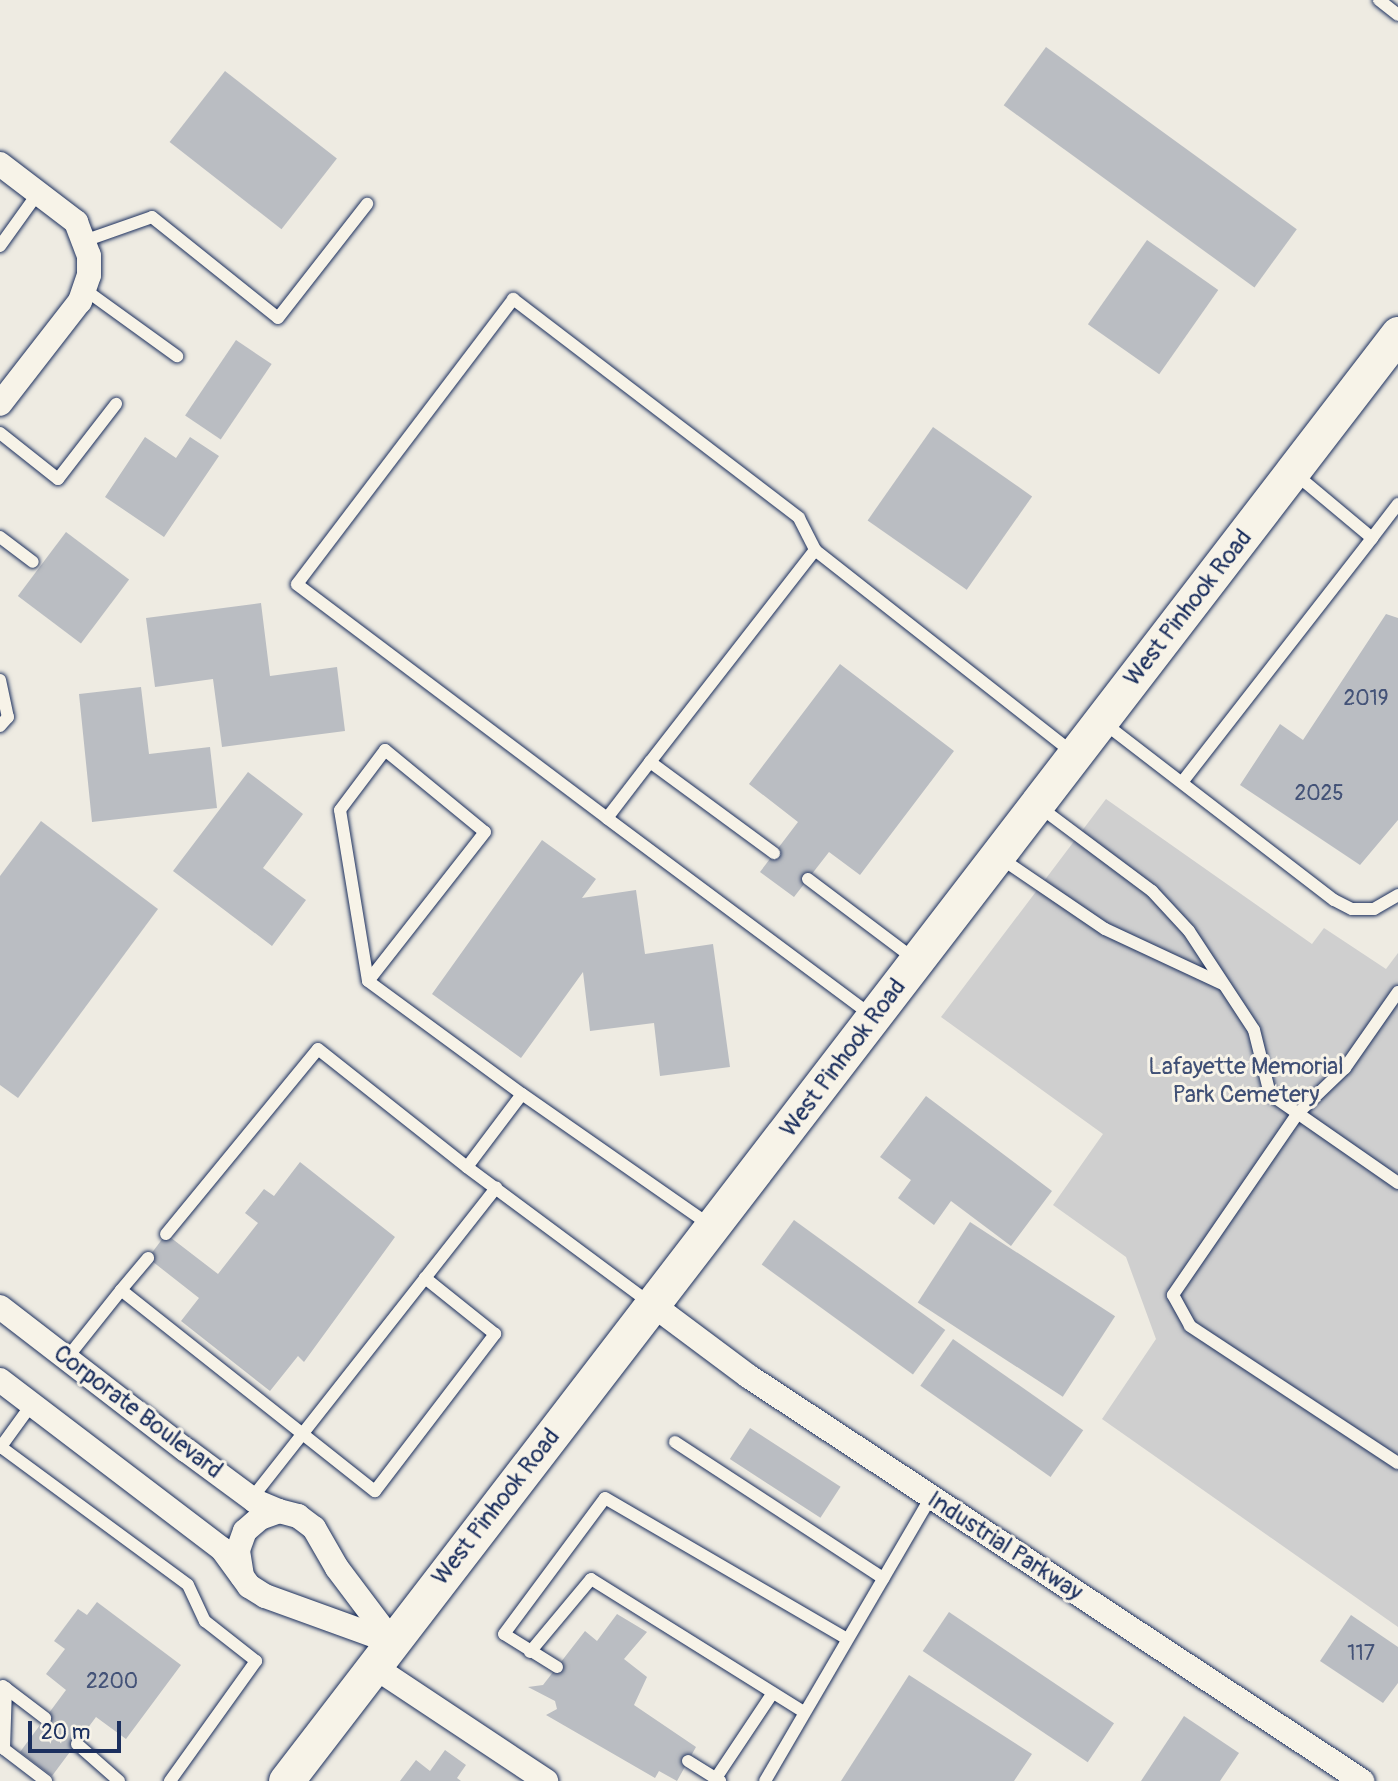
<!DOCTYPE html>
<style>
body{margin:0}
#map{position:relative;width:1398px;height:1781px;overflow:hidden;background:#eeebe2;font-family:Pangolin,sans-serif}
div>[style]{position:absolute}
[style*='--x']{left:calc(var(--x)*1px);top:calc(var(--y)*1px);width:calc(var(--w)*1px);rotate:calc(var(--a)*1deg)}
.green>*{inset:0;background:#cfcfcf}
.building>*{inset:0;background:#babdc2;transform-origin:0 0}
.roads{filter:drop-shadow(0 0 2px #1b2f5e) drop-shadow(0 0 2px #1b2f5e)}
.service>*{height:12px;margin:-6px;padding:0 6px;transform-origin:6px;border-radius:6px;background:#f7f3e8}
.minor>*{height:24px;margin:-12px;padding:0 12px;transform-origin:12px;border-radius:12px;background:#f7f3e8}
.secondary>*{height:35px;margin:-17.5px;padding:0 17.5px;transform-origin:17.5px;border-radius:17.5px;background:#f7f3e8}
span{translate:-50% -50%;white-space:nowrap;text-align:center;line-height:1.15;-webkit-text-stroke:6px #f7f3e8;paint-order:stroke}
.number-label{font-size:21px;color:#435277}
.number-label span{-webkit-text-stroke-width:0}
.street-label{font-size:24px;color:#1b2f5e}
.park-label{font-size:24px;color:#3f4f75}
.scale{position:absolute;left:28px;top:1721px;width:93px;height:32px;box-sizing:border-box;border:4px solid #1b2f5e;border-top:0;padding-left:9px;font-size:21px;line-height:24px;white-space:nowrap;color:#1b2f5e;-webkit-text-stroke:5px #f7f3e8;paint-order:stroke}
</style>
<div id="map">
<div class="green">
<div style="clip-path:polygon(1106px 799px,1312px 944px,1324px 928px,1386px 969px,1398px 953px,1398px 1627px,1102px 1419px,1156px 1339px,1126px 1257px,1053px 1205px,1103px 1134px,941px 1017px)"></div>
</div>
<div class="building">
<div style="left:1046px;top:47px;width:310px;height:72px;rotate:36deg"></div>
<div style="left:225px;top:71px;width:142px;height:90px;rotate:38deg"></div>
<div style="left:1147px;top:240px;width:87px;height:103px;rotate:35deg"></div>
<div style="left:236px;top:340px;width:43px;height:91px;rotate:34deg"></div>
<div style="left:933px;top:427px;width:121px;height:114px;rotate:35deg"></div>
<div style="clip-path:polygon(145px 437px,176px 458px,190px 437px,219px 456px,164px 537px,105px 497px)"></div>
<div style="left:66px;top:532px;width:79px;height:80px;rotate:37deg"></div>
<div style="clip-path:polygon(261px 603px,270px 676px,337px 667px,345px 731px,222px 747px,213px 679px,155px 687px,146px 618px)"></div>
<div style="clip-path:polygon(1386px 614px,1398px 618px,1398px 820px,1360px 865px,1240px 785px,1280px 724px,1303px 740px)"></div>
<div style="clip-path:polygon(840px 664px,954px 751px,860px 875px,829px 852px,794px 897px,760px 872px,798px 822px,749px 784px)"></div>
<div style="clip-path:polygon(141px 687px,149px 754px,210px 747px,217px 808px,92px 822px,79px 694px)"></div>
<div style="clip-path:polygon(248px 772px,303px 814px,263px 868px,306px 900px,272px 946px,173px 871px)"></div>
<div style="clip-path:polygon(41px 821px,158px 909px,18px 1098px,0 1085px,0 876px)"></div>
<div style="clip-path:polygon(542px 840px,596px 879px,582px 898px,636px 890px,645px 954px,713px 944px,730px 1067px,660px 1076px,654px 1023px,590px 1031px,583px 972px,521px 1058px,432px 994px)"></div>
<div style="clip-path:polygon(926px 1096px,1052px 1191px,1011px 1246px,951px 1201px,934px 1225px,898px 1198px,911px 1180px,880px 1157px)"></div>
<div style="clip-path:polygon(300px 1162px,395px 1237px,304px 1362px,298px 1356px,270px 1391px,181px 1321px,199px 1298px,148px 1258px,166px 1234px,218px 1274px,258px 1223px,245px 1213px,264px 1189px,274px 1196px)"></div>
<div style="left:794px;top:1220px;width:187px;height:55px;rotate:36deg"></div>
<div style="left:970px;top:1222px;width:173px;height:96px;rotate:33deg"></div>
<div style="left:953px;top:1339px;width:159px;height:57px;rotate:35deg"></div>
<div style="left:750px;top:1428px;width:108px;height:37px;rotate:33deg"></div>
<div style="clip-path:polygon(97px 1602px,181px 1665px,126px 1739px,96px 1717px,52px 1776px,20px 1752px,66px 1690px,46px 1674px,65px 1649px,54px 1641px,78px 1609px,87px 1615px)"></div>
<div style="left:949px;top:1612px;width:199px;height:47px;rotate:34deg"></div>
<div style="clip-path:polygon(617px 1614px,647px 1632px,624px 1659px,647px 1677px,634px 1705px,696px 1747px,677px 1781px,659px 1771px,655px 1778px,546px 1715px,557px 1709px,555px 1701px,528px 1687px,543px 1685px,585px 1631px,597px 1641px)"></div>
<div style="clip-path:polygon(1351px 1615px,1398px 1647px,1398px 1683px,1383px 1703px,1320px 1661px)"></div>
<div style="clip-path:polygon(909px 1675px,1032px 1754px,1014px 1781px,841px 1781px)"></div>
<div style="clip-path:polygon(1184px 1716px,1239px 1753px,1220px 1781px,1141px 1781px)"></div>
<div style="clip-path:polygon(445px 1750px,466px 1765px,457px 1778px,461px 1781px,400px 1781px,416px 1760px,430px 1771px)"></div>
</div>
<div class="roads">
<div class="service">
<div style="--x:1379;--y:0;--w:24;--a:38"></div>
<div style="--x:84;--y:241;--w:72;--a:-19.4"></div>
<div style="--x:152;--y:217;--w:161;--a:38.7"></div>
<div style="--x:278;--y:318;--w:145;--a:-52"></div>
<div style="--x:0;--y:246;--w:65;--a:-54.4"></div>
<div style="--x:84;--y:289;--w:115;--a:35.8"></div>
<div style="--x:0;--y:433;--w:74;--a:38.4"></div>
<div style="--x:58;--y:479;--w:95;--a:-52.3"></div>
<div style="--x:0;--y:537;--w:41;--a:37.1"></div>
<div style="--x:1372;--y:538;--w:43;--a:-52.6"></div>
<div style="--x:0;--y:680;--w:38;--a:78"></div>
<div style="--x:8;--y:717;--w:12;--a:132"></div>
<div style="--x:1104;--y:723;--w:290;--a:37.6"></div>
<div style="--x:1334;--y:900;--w:20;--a:27"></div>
<div style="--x:1352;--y:909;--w:22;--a:0"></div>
<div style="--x:1374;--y:909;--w:28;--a:-30"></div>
<div style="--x:650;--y:762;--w:154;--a:36.3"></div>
<div style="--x:1183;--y:781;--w:308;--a:-52.1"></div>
<div style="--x:1372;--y:538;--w:103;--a:-140.1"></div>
<div style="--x:1037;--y:805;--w:144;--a:36.8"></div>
<div style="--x:1152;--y:891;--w:54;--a:47.2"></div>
<div style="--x:1189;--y:931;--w:118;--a:56.7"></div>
<div style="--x:1254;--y:1030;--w:66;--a:76"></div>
<div style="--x:1270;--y:1094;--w:156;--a:34.8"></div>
<div style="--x:607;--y:818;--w:388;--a:-143"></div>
<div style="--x:297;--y:584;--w:358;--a:-52.8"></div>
<div style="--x:513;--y:299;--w:360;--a:37.4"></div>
<div style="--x:799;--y:518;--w:36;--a:63"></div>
<div style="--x:999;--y:857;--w:128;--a:34.2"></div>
<div style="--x:1105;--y:929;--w:130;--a:25"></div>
<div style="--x:808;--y:879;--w:133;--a:37"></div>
<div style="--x:368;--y:981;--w:173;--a:-99.3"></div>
<div style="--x:340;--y:810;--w:75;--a:-53.1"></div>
<div style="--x:385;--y:750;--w:129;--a:39.4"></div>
<div style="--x:485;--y:832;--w:189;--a:128.1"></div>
<div style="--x:368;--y:981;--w:191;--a:36.3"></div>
<div style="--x:1398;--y:992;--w:93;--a:124.9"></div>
<div style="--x:1345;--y:1068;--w:65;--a:136.2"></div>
<div style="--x:1298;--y:1113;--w:221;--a:124.5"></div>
<div style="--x:1173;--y:1295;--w:35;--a:61"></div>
<div style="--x:1190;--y:1326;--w:249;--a:33.4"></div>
<div style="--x:871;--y:1015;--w:329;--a:-143.3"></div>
<div style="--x:607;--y:818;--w:71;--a:-52.5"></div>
<div style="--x:650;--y:762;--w:269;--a:-52.1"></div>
<div style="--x:815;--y:550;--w:328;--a:38.2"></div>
<div style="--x:166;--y:1234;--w:239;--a:-50.6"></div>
<div style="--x:318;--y:1049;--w:190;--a:38.4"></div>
<div style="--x:121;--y:1290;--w:42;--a:-49.8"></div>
<div style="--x:650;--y:1303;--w:228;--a:-143.4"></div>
<div style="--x:467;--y:1167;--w:91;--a:-53"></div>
<div style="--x:522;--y:1094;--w:229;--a:34.9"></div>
<div style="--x:67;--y:1358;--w:87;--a:-51.5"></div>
<div style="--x:121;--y:1290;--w:324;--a:38.4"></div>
<div style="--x:375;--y:1491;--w:198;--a:-52.6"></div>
<div style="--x:495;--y:1334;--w:90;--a:-141.3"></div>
<div style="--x:675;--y:1442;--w:249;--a:33.2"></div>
<div style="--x:1;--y:1447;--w:232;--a:36.4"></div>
<div style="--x:188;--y:1585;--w:40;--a:65"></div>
<div style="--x:205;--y:1621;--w:65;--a:38.1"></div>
<div style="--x:256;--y:1661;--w:148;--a:125.6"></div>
<div style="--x:0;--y:1448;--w:54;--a:-54"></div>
<div style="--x:252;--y:1498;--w:395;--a:-51.8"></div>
<div style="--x:530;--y:1652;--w:95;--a:-50.1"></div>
<div style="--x:591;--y:1579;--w:251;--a:32"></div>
<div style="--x:557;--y:1667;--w:62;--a:-148.1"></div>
<div style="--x:504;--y:1634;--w:169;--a:-53.4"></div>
<div style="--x:605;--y:1498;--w:280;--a:30.2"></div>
<div style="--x:3;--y:1686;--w:53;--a:37.3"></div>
<div style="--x:6;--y:1688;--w:61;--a:91.9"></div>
<div style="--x:4;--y:1749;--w:53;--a:37.3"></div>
<div style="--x:77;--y:1744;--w:56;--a:41.4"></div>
<div style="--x:688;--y:1761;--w:38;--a:32"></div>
<div style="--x:716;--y:1778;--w:101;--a:-56.3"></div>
<div style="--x:765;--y:1781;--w:329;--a:-59.7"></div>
</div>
<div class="minor">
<div style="--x:0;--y:164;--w:96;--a:37.3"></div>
<div style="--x:76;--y:222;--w:36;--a:69"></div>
<div style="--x:89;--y:256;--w:19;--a:90"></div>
<div style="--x:89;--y:275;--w:28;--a:109"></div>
<div style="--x:80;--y:301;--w:130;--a:127.8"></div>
<div style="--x:653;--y:1305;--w:119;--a:36.8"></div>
<div style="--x:748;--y:1376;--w:736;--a:33.41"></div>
<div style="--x:0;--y:1307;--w:235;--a:37.6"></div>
<div style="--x:186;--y:1450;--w:86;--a:36.5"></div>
<div style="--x:255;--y:1501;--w:26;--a:23"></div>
<div style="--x:0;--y:1380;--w:279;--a:37.3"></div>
<div style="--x:222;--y:1549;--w:46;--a:53.9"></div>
<div style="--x:249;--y:1586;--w:19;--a:32"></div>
<div style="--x:265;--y:1596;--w:135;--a:19.9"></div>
<div style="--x:242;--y:1576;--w:26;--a:-99"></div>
<div style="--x:238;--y:1550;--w:20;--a:-70"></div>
<div style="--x:245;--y:1531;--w:20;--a:-41"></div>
<div style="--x:260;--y:1518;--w:20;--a:-20"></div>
<div style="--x:279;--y:1511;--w:20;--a:15"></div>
<div style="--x:298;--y:1516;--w:20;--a:37"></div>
<div style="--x:314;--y:1528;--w:46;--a:60.1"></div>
<div style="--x:337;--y:1568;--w:91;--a:53"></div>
<div style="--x:373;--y:1666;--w:208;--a:33.6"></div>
</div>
<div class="secondary">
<div style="--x:286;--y:1781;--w:1825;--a:-52.46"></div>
</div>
</div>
<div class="number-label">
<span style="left:1366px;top:699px">2019</span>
<span style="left:1319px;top:794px">2025</span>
<span style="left:1361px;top:1654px">117</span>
<span style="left:112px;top:1682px">2200</span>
</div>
<div class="street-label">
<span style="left:1188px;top:608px;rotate:-52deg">West Pinhook Road</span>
<span style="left:843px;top:1058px;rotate:-53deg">West Pinhook Road</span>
<span style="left:138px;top:1412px;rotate:37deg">Corporate Boulevard</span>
<span style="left:496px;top:1507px;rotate:-52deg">West Pinhook Road</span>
<span style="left:1005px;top:1546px;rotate:33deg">Industrial Parkway</span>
</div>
<div class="park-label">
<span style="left:1246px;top:1081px">Lafayette Memorial<br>Park Cemetery</span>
</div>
<div class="scale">20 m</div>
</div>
